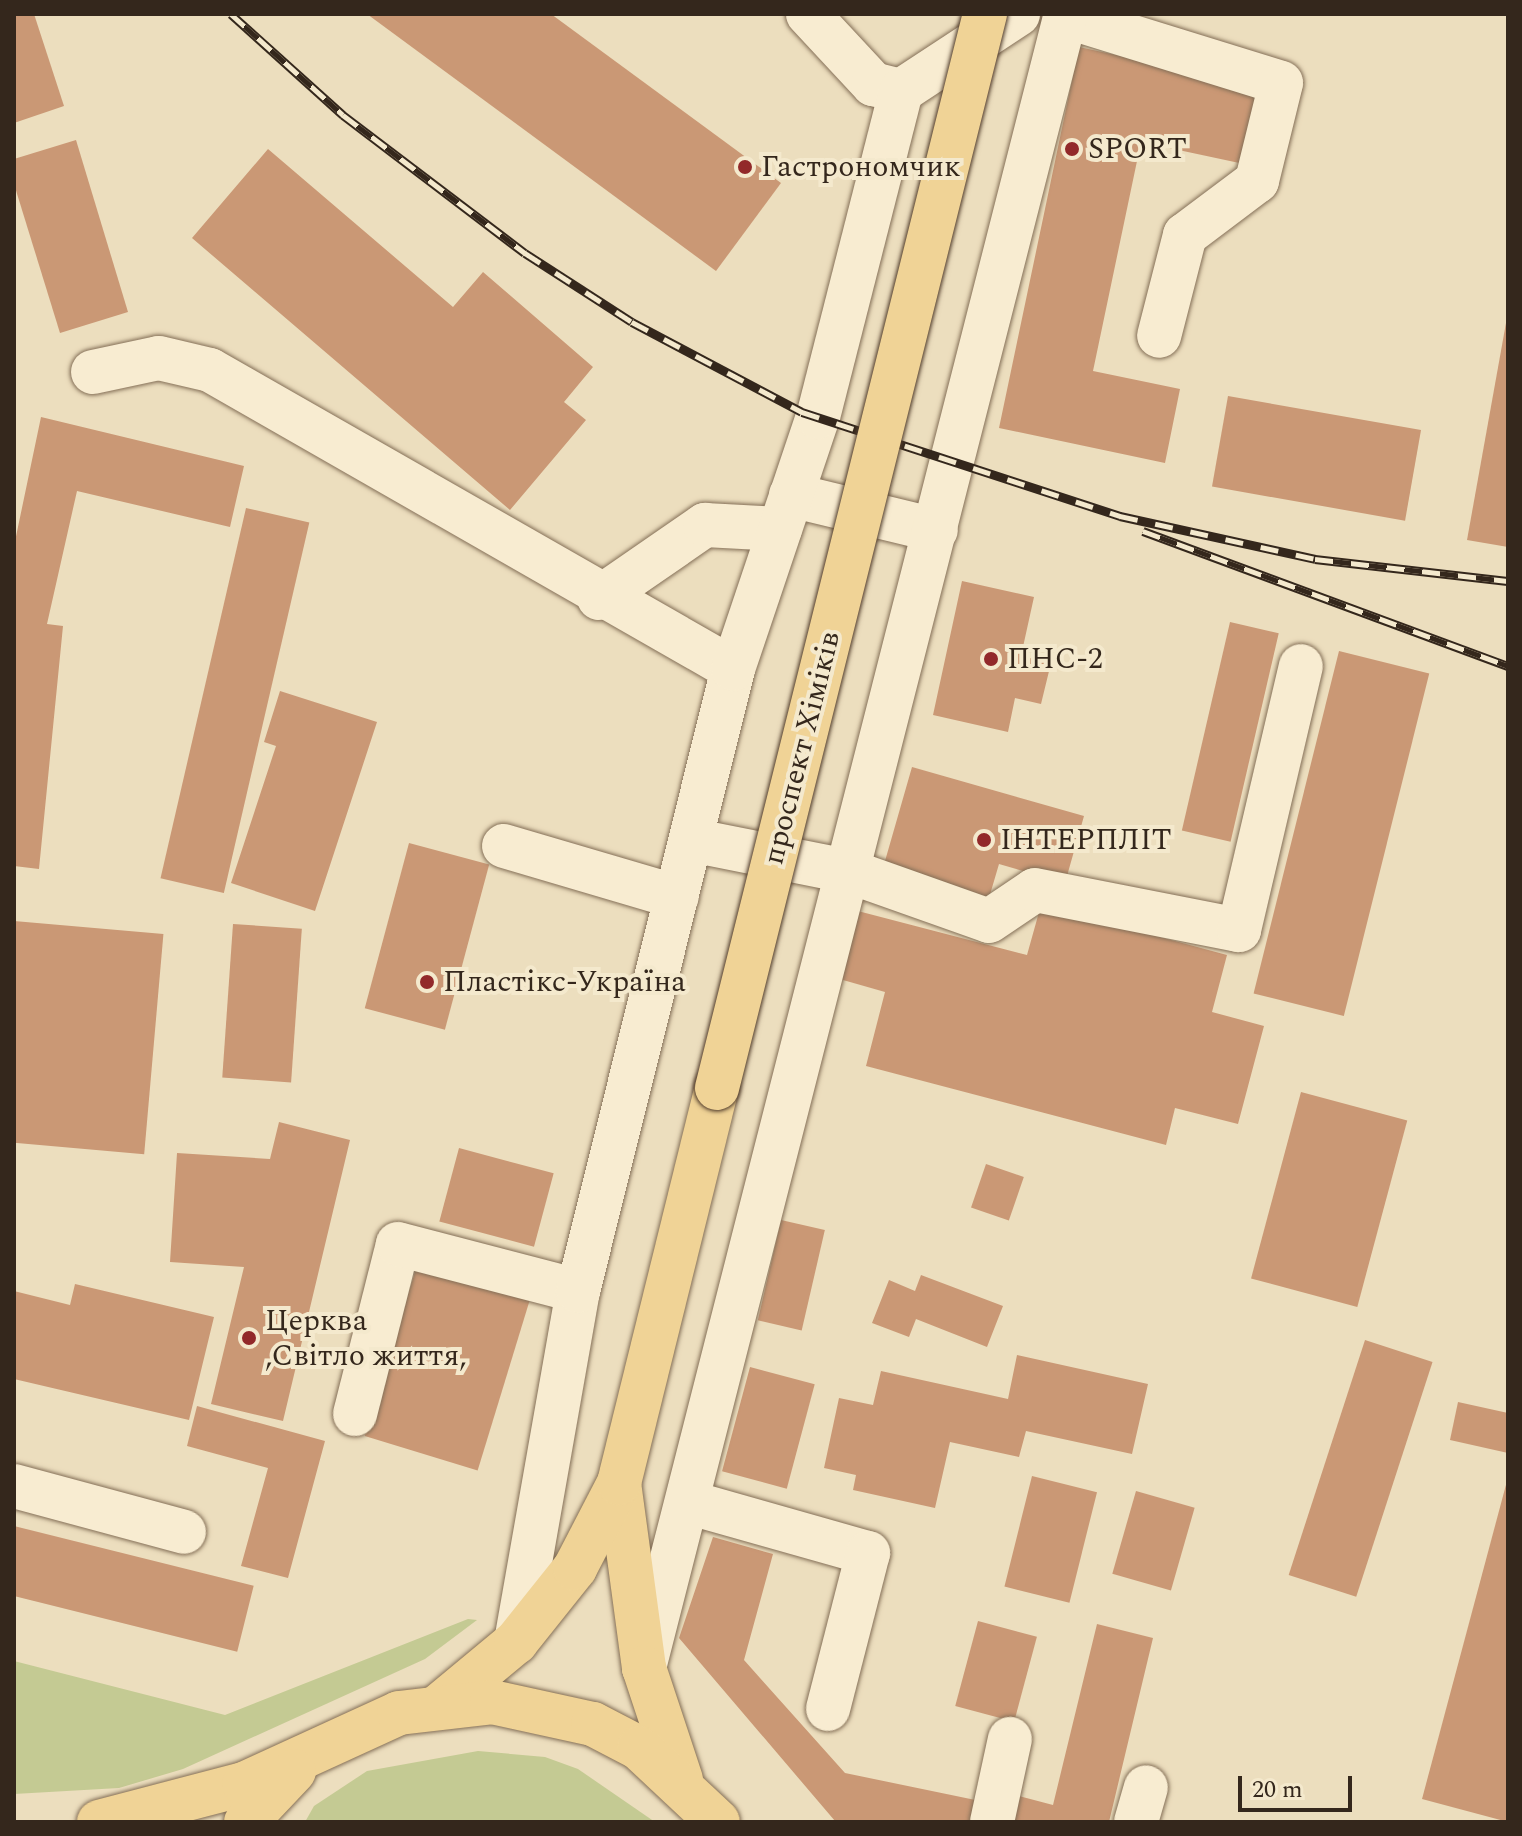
<!DOCTYPE html>
<meta charset="utf-8">
<style>
body{margin:0}
#map{position:relative;width:1522px;height:1836px;overflow:hidden;background:#ecdebe;font-family:Spectral,serif}
div>[style]{position:absolute}
[style*='--x']{left:calc(var(--x)*1px);top:calc(var(--y)*1px);width:calc(var(--w)*1px);rotate:calc(var(--a)*1deg)}
.green>*{inset:0;background:#c4ca93}
.building>*{inset:0;background:#ca9875;transform-origin:0 0}
.roads{filter:drop-shadow(0 0 2px #846f57) drop-shadow(0 0 2px #846f57)}
.minor>*{height:44px;margin:-22px;padding:0 22px;transform-origin:22px;border-radius:22px;background:#f8ecd1}
.major>*{height:44px;margin:-22px;padding:0 22px;transform-origin:22px;border-radius:22px;background:#f0d396}
.rail>*{height:9px;margin-top:-4.5px;transform-origin:0;background:repeating-linear-gradient(90deg,#f4e9cd 0 18px,#34271c 0 36px);box-sizing:border-box;border-block:2px solid #34271c}
.bridges{filter:drop-shadow(0 0 2px #523d2c) drop-shadow(0 0 2px #523d2c)}
.major-bridge>*{height:44px;margin:-22px;padding:0 22px;transform-origin:22px;border-radius:22px;background:#f0d396}
.dots>*{width:22px;height:22px;translate:-50% -50%;box-sizing:border-box;border:4px solid #f4e9cd;border-radius:50%}
span{translate:-50% -50%;white-space:nowrap;text-align:center;line-height:1.15;-webkit-text-stroke:8px #f4e9cd;paint-order:stroke}
.poi-label{font-size:30px;color:#34271c}
.left{translate:0 -50%;text-align:left}
.street-label{font-size:30px;color:#34271c}
.frame{position:absolute;inset:0;border:16px solid #34271c;pointer-events:none}
.scale{position:absolute;left:1238px;top:1776px;width:114px;height:36px;box-sizing:border-box;border:4px solid #34271c;border-top:0;padding-left:10px;font-size:24px;line-height:28px;white-space:nowrap;color:#34271c;-webkit-text-stroke:6px #f4e9cd;paint-order:stroke}
</style>
<div id="map">
<div class="green">
<div style="clip-path:polygon(468px 1619px,477px 1620px,425px 1659px,183px 1769px,119px 1788px,14px 1794px,14px 1661px,225px 1715px)"></div>
<div style="clip-path:polygon(478px 1751px,545px 1757px,578px 1769px,655px 1822px,305px 1822px,314px 1806px,367px 1771px)"></div>
</div>
<div class="building">
<div style="clip-path:polygon(14px 14px,34px 14px,64px 106px,14px 123px)"></div>
<div style="clip-path:polygon(367px 14px,551px 14px,781px 183px,716px 271px)"></div>
<div style="clip-path:polygon(1079px 47px,1260px 86px,1244px 164px,1141px 142px,1093px 371px,1180px 389px,1165px 463px,999px 428px)"></div>
<div style="clip-path:polygon(76px 140px,128px 312px,60px 333px,14px 184px,14px 159px)"></div>
<div style="clip-path:polygon(268px 149px,453px 307px,483px 272px,593px 367px,564px 402px,586px 420px,510px 510px,192px 238px)"></div>
<div style="clip-path:polygon(1506px 323px,1508px 323px,1508px 547px,1467px 540px)"></div>
<div style="left:1228px;top:396px;width:196px;height:92px;rotate:10deg"></div>
<div style="clip-path:polygon(41px 417px,244px 466px,230px 527px,77px 491px,47px 624px,63px 626px,39px 869px,14px 866px,14px 546px)"></div>
<div style="left:246px;top:508px;width:65px;height:380px;rotate:13deg"></div>
<div style="clip-path:polygon(962px 581px,1034px 597px,1021px 656px,1051px 663px,1041px 704px,1015px 698px,1008px 732px,933px 715px)"></div>
<div style="left:1230px;top:622px;width:50px;height:214px;rotate:13deg"></div>
<div style="left:1339px;top:651px;width:93px;height:353px;rotate:14deg"></div>
<div style="clip-path:polygon(280px 691px,377px 722px,315px 911px,231px 883px,276px 746px,264px 742px)"></div>
<div style="clip-path:polygon(912px 767px,1084px 816px,1065px 883px,999px 864px,989px 898px,883px 868px)"></div>
<div style="left:409px;top:843px;width:83px;height:171px;rotate:15deg"></div>
<div style="clip-path:polygon(1041px 905px,1227px 955px,1212px 1012px,1264px 1026px,1238px 1124px,1175px 1108px,1166px 1145px,866px 1066px,885px 992px,836px 978px,854px 910px,1027px 955px)"></div>
<div style="left:14px;top:921px;width:150px;height:221px;rotate:5deg"></div>
<div style="left:233px;top:924px;width:69px;height:154px;rotate:4deg"></div>
<div style="left:1301px;top:1092px;width:110px;height:193px;rotate:15deg"></div>
<div style="clip-path:polygon(279px 1122px,350px 1140px,283px 1421px,211px 1404px,244px 1267px,170px 1262px,177px 1153px,270px 1159px)"></div>
<div style="left:459px;top:1148px;width:98px;height:76px;rotate:15deg"></div>
<div style="left:986px;top:1164px;width:40px;height:46px;rotate:19deg"></div>
<div style="left:781px;top:1220px;width:45px;height:103px;rotate:13deg"></div>
<div style="left:418px;top:1262px;width:118px;height:182px;rotate:17deg"></div>
<div style="clip-path:polygon(921px 1275px,1003px 1306px,987px 1347px,916px 1319px,909px 1337px,872px 1323px,889px 1280px,915px 1291px)"></div>
<div style="clip-path:polygon(75px 1284px,214px 1317px,189px 1420px,14px 1379px,14px 1291px,70px 1305px)"></div>
<div style="left:1365px;top:1340px;width:71px;height:247px;rotate:18deg"></div>
<div style="clip-path:polygon(1017px 1355px,1148px 1384px,1132px 1454px,1026px 1431px,1019px 1457px,950px 1442px,935px 1508px,853px 1490px,856px 1475px,824px 1468px,839px 1398px,873px 1405px,881px 1371px,1008px 1399px)"></div>
<div style="left:750px;top:1367px;width:67px;height:108px;rotate:15deg"></div>
<div style="clip-path:polygon(1458px 1402px,1508px 1413px,1508px 1453px,1450px 1440px)"></div>
<div style="clip-path:polygon(197px 1406px,325px 1441px,288px 1578px,241px 1566px,268px 1468px,187px 1446px)"></div>
<div style="left:1032px;top:1476px;width:67px;height:114px;rotate:14deg"></div>
<div style="clip-path:polygon(1507px 1481px,1508px 1481px,1508px 1822px,1422px 1799px)"></div>
<div style="left:1136px;top:1491px;width:61px;height:86px;rotate:16deg"></div>
<div style="left:14px;top:1526px;width:247px;height:68px;rotate:14deg"></div>
<div style="clip-path:polygon(713px 1537px,773px 1554px,744px 1660px,845px 1773px,985px 1802px,978px 1822px,835px 1821px,679px 1638px)"></div>
<div style="left:978px;top:1621px;width:61px;height:88px;rotate:15deg"></div>
<div style="clip-path:polygon(1097px 1624px,1153px 1638px,1109px 1822px,1008px 1822px,1015px 1795px,1053px 1805px)"></div>
</div>
<div class="roads">
<div class="minor">
<div style="--x:808;--y:14;--w:96;--a:47.1"></div>
<div style="--x:873;--y:84;--w:29;--a:14"></div>
<div style="--x:1065;--y:16;--w:226;--a:17.2"></div>
<div style="--x:1281;--y:83;--w:101;--a:103.8"></div>
<div style="--x:1257;--y:181;--w:90;--a:143.1"></div>
<div style="--x:1185;--y:235;--w:104;--a:104.4"></div>
<div style="--x:93;--y:372;--w:67;--a:-12"></div>
<div style="--x:159;--y:358;--w:52;--a:13.2"></div>
<div style="--x:210;--y:370;--w:602;--a:29.76"></div>
<div style="--x:791;--y:495;--w:149;--a:13.6"></div>
<div style="--x:599;--y:598;--w:129;--a:-34.6"></div>
<div style="--x:705;--y:525;--w:75;--a:3.1"></div>
<div style="--x:691;--y:840;--w:163;--a:11.3"></div>
<div style="--x:851;--y:872;--w:146;--a:19.5"></div>
<div style="--x:989;--y:921;--w:55;--a:-34"></div>
<div style="--x:1035;--y:890;--w:208;--a:11.1"></div>
<div style="--x:1239;--y:930;--w:271;--a:-76.8"></div>
<div style="--x:504;--y:846;--w:180;--a:16.4"></div>
<div style="--x:355;--y:1414;--w:175;--a:-75.8"></div>
<div style="--x:398;--y:1244;--w:186;--a:14.6"></div>
<div style="--x:14;--y:1486;--w:176;--a:15.1"></div>
<div style="--x:691;--y:1503;--w:184;--a:15.8"></div>
<div style="--x:868;--y:1553;--w:161;--a:104.4"></div>
<div style="--x:516;--y:1642;--w:356;--a:-80"></div>
<div style="--x:578;--y:1291;--w:641;--a:-76.01"></div>
<div style="--x:733;--y:669;--w:266;--a:-71.4"></div>
<div style="--x:818;--y:417;--w:336;--a:-75.7"></div>
<div style="--x:901;--y:91;--w:140;--a:-33.3"></div>
<div style="--x:644;--y:1668;--w:1707;--a:-75.69"></div>
<div style="--x:992;--y:1822;--w:85;--a:-77.8"></div>
<div style="--x:1136;--y:1822;--w:36;--a:-74"></div>
</div>
<div class="major">
<div style="--x:619;--y:1483;--w:187;--a:82.3"></div>
<div style="--x:644;--y:1668;--w:118;--a:71.7"></div>
<div style="--x:440;--y:1705;--w:99;--a:-39.7"></div>
<div style="--x:516;--y:1642;--w:95;--a:-51.4"></div>
<div style="--x:575;--y:1568;--w:96;--a:-62.6"></div>
<div style="--x:619;--y:1483;--w:407;--a:-76.1"></div>
<div style="--x:99;--y:1822;--w:150;--a:-14.7"></div>
<div style="--x:244;--y:1784;--w:170;--a:-24.6"></div>
<div style="--x:399;--y:1713;--w:94;--a:-6.7"></div>
<div style="--x:492;--y:1702;--w:103;--a:12.3"></div>
<div style="--x:593;--y:1724;--w:52;--a:27.6"></div>
<div style="--x:639;--y:1748;--w:108;--a:43.1"></div>
<div style="--x:246;--y:1822;--w:70;--a:-46.7"></div>
</div>
</div>
<div class="rail">
<div style="--x:231;--y:14;--w:151;--a:42"></div>
<div style="--x:343;--y:115;--w:228;--a:37.2"></div>
<div style="--x:525;--y:253;--w:127;--a:32.8"></div>
<div style="--x:632;--y:322;--w:192;--a:27.9"></div>
<div style="--x:802;--y:412;--w:335;--a:18.1"></div>
<div style="--x:1120;--y:516;--w:200;--a:12.4"></div>
<div style="--x:1315;--y:559;--w:194;--a:6.5"></div>
<div style="--x:1143;--y:531;--w:389;--a:20.3"></div>
</div>
<div class="bridges">
<div class="major-bridge">
<div style="--x:717;--y:1088;--w:1107;--a:-75.99"></div>
</div>
</div>
<div class="dots">
<div style="left:1072px;top:149px;background:#92292a"></div>
<div style="left:745px;top:167px;background:#92292a"></div>
<div style="left:991px;top:659px;background:#92292a"></div>
<div style="left:984px;top:840px;background:#92292a"></div>
<div style="left:427px;top:982px;background:#92292a"></div>
<div style="left:249px;top:1338px;background:#92292a"></div>
</div>
<div class="poi-label">
<span class="left" style="left:1088px;top:149px">SPORT</span>
<span class="left" style="left:761px;top:167px">Гастрономчик</span>
<span class="left" style="left:1007px;top:659px">ПНС-2</span>
<span class="left" style="left:1000px;top:840px">ІНТЕРПЛІТ</span>
<span class="left" style="left:443px;top:982px">Пластікс-Україна</span>
<span class="left" style="left:265px;top:1338px">Церква<br>,Світло життя,</span>
</div>
<div class="street-label">
<span style="left:802px;top:748px;rotate:-76deg">проспект Хіміків</span>
</div>
<div class="frame"></div>
<div class="scale">20 m</div>
</div>
